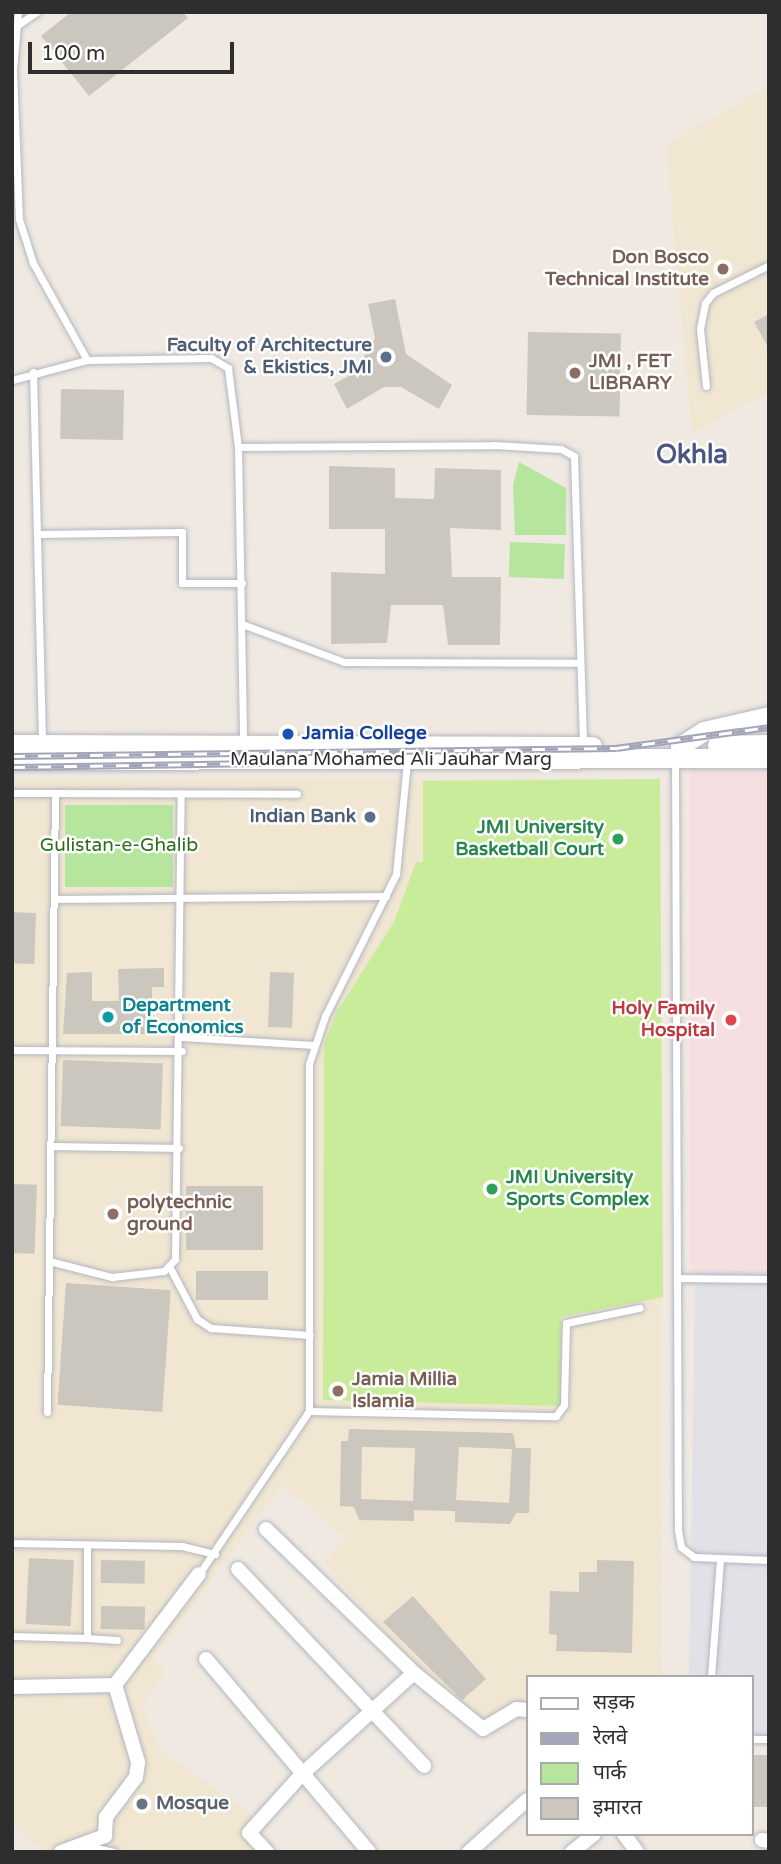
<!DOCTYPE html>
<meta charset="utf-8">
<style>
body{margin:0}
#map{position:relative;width:781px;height:1864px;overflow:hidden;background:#efe9e1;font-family:"Varela Round","Noto Sans Devanagari",sans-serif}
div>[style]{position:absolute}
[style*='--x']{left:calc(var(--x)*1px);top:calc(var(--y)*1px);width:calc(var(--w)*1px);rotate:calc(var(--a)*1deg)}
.industrial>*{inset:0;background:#e3e1e8}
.education>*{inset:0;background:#f0e6d1}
.medical>*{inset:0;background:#f5dfe0;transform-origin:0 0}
.green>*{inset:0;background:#b6e59e;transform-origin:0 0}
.pitch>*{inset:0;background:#c9ec9a}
.building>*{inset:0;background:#cbc7bf;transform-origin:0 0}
.roads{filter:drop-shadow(0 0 2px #b4b7c1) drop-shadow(0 0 2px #b4b7c1)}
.service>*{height:7px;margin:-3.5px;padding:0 3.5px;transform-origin:3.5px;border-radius:3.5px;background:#fff}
.minor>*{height:14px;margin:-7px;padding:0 7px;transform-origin:7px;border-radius:7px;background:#fff}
.secondary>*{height:19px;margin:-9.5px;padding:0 9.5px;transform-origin:9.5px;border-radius:9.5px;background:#fff}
.rail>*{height:7px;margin-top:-3.5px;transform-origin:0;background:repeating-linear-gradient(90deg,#fff 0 13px,#a3a6b8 0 26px);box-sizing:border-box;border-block:2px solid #a3a6b8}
.dots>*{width:19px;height:19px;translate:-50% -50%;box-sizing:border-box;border:4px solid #fff;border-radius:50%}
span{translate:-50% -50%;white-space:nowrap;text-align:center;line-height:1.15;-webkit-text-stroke:5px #fff;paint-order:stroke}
.education-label{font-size:19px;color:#785e54;font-weight:700}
.right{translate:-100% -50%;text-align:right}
.left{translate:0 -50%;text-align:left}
.service-label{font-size:19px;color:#4e5e75;font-weight:700}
.transit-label{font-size:19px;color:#164399;font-weight:700}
.street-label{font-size:19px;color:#2e2e2e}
.leisure-label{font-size:19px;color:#27864d;font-weight:700}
.park-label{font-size:19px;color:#2c6e1b}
.culture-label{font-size:19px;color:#0d838f;font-weight:700}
.health-label{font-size:19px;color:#be3a42;font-weight:700}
.worship-label{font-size:19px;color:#5b616d;font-weight:700}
.district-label{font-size:26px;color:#4d5680;font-weight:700}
.frame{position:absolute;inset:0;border:14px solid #2e2e2e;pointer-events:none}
.legend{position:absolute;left:526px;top:1675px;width:228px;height:161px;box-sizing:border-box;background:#fff;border:2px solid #ababab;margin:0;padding:9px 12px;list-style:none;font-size:21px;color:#2e2e2e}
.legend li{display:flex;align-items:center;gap:14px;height:35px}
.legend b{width:35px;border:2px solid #ababab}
.scale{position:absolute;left:28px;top:42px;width:206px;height:32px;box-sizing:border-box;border:4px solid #2e2e2e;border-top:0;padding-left:9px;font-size:21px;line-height:24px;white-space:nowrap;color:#2e2e2e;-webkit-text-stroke:5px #fff;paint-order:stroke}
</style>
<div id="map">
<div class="industrial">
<div style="clip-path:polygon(769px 1270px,769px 1743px,751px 1743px,751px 1677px,689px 1677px,695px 1271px)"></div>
</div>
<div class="education">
<div style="clip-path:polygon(769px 86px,769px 392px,692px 433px,666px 145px)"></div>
<div style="clip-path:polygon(660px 779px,662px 1677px,527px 1677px,527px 1702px,494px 1731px,480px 1732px,454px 1711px,324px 1563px,347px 1538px,282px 1485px,153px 1659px,166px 1671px,142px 1707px,160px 1750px,253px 1816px,244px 1827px,275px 1852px,45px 1852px,12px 1824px,12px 780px)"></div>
</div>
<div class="medical">
<div style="left:690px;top:769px;width:79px;height:502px"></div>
</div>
<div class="green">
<div style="clip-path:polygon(519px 462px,566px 488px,566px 535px,515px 535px,513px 485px)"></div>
<div style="left:510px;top:542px;width:55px;height:35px;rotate:2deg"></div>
<div style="left:65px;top:805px;width:108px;height:82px"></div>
</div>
<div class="pitch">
<div style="clip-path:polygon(660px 779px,663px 1297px,561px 1317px,561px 1406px,323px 1400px,324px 1045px,336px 1013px,394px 922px,416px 862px,423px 862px,423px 781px)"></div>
</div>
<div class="building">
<div style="clip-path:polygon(71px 12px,183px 12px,188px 18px,89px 96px,41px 36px)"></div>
<div style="clip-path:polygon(395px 299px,406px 354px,452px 385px,439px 409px,401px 387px,384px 387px,347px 409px,334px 384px,369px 365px,362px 360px,375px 338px,368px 304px)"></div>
<div style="clip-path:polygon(769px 314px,769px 349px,754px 322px)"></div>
<div style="left:528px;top:332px;width:93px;height:83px;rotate:1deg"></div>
<div style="left:61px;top:389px;width:63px;height:50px;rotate:1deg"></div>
<div style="clip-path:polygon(329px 466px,395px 468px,395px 498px,434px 499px,435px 468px,501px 470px,501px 530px,450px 528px,452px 577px,501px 577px,500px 645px,448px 645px,443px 605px,391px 605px,387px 643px,331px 644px,331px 572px,385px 574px,385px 529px,329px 529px)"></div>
<div style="left:36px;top:913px;width:51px;height:24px;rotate:92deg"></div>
<div style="clip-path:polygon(164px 968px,164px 987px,152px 987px,152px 1034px,63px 1034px,67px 973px,92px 972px,92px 1001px,119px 1001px,118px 969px)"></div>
<div style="left:270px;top:972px;width:24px;height:55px;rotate:2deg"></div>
<div style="left:63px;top:1060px;width:100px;height:66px;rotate:2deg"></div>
<div style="left:12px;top:1184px;width:25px;height:69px;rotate:2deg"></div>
<div style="left:186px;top:1186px;width:77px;height:64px"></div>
<div style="left:196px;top:1271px;width:72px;height:29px"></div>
<div style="left:66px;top:1283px;width:105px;height:122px;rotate:4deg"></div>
<div style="clip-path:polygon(evenodd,349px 1429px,513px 1433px,516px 1448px,531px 1448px,529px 1513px,516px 1513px,510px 1524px,455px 1522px,455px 1511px,414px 1510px,414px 1521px,359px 1520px,354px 1507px,340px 1506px,341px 1441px,348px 1441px,349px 1429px,362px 1447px,415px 1448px,413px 1501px,361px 1499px,362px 1447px,349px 1429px,459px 1447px,512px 1449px,509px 1503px,456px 1500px,459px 1447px)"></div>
<div style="left:29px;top:1558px;width:45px;height:66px;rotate:3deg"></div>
<div style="left:101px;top:1560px;width:44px;height:23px;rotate:1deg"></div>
<div style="clip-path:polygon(597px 1560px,634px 1561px,632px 1653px,556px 1651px,557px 1635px,549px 1634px,550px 1591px,579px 1592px,579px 1572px,597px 1572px)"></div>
<div style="clip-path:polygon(413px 1596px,486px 1679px,462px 1700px,383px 1622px)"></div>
<div style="left:101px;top:1606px;width:44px;height:23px;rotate:1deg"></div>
<div style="left:751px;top:1755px;width:18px;height:52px"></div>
</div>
<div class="roads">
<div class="service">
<div style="--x:18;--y:12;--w:58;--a:94.9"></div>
<div style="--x:13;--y:70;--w:149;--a:87.7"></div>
<div style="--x:19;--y:219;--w:46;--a:72.3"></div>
<div style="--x:33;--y:263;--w:111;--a:60.9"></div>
<div style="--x:19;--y:24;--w:22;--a:-34"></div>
<div style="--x:33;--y:372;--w:370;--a:88.6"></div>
<div style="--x:12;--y:380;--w:78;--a:-14.9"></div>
<div style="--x:87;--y:360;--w:124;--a:-0.9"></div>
<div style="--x:211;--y:358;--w:20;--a:30"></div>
<div style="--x:228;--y:368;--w:80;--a:82.8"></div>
<div style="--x:238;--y:447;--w:295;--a:89"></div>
<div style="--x:706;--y:386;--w:57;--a:-96"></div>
<div style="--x:700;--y:329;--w:26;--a:-79"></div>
<div style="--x:705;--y:303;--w:13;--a:-51"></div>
<div style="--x:713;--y:293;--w:63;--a:-26.6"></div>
<div style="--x:238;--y:447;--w:256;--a:-0.4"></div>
<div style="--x:494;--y:445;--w:67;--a:3.4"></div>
<div style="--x:561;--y:449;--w:15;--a:28"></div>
<div style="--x:574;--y:456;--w:289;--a:88.2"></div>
<div style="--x:39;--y:534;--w:143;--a:-0.8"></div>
<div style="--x:182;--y:532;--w:51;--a:90"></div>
<div style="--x:182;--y:583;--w:60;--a:0"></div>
<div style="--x:242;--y:624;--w:109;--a:20.4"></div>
<div style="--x:344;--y:662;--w:236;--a:0.2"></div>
<div style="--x:675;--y:759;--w:771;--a:89.78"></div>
<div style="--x:678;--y:1530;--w:17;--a:80"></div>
<div style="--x:681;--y:1547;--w:16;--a:38"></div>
<div style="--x:694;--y:1557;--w:75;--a:2.3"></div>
<div style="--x:12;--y:793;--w:43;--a:0"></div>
<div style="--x:55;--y:793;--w:619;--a:90.74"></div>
<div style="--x:55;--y:793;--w:242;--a:0.2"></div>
<div style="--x:58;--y:899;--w:328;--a:-0.5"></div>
<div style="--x:182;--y:1037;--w:132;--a:3.5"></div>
<div style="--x:12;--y:1050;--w:170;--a:0.3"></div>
<div style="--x:54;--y:1146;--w:125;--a:0.9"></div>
<div style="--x:53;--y:1262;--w:61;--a:14.3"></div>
<div style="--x:112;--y:1277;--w:52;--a:-6.6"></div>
<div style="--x:164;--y:1271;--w:16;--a:-47"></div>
<div style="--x:175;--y:1259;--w:465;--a:-89.3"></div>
<div style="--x:170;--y:1268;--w:58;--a:62.1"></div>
<div style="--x:197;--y:1319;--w:17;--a:33"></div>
<div style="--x:211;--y:1328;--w:99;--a:4"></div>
<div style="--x:677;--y:1278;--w:92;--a:0.6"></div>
<div style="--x:309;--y:1411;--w:247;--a:1.2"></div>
<div style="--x:556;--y:1416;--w:14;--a:-54"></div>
<div style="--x:564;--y:1405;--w:82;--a:-88.6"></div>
<div style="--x:566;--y:1323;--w:75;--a:-11.6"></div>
<div style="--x:12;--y:1543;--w:170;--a:1"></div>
<div style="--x:182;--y:1546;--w:34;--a:14"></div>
<div style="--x:199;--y:1574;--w:197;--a:-56"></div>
<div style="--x:309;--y:1411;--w:347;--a:-90"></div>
<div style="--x:309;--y:1064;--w:51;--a:-71.6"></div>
<div style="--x:325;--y:1016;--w:159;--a:-63.4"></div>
<div style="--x:396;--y:874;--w:114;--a:-84.4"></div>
<div style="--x:12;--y:1636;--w:75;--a:1.5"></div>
<div style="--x:87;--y:1638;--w:93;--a:-90"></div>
<div style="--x:87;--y:1638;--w:30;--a:4"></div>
<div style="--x:711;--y:1677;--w:117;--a:-85.6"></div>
<div style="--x:751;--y:1739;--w:18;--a:0"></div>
<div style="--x:88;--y:1846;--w:27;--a:13"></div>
</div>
<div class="minor">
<div style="--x:266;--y:1529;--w:206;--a:44.2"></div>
<div style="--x:414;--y:1673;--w:89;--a:39.1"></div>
<div style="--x:483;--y:1729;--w:39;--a:-31"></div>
<div style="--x:516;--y:1709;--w:11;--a:5"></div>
<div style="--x:238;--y:1569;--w:271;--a:46.6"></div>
<div style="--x:206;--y:1659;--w:253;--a:49.8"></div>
<div style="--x:12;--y:1687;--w:103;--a:-1.1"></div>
<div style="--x:624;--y:1834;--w:22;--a:54"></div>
<div style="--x:762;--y:1840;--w:7;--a:8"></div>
<div style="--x:61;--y:1852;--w:47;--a:-20"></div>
<div style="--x:105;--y:1836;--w:19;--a:-87"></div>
<div style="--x:106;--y:1817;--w:50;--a:-53.1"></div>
<div style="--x:136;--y:1777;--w:15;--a:-82"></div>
<div style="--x:138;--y:1762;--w:80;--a:-106.6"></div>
<div style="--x:115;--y:1685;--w:139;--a:-52.9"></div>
<div style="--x:267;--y:1852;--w:26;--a:-133"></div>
<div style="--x:249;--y:1833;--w:78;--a:-48.1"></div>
<div style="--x:301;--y:1775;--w:152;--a:-42.1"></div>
<div style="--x:469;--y:1852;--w:78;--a:-41.9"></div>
<div style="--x:572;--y:1852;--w:28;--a:-39"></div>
</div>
<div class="secondary">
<div style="--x:12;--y:744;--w:580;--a:0.2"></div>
<div style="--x:717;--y:745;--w:52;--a:-1.1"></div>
<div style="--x:680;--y:758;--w:12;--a:-90"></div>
<div style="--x:680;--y:746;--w:28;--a:-32"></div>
<div style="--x:704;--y:731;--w:67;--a:-13"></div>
<div style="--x:12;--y:760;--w:757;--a:-0.15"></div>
</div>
</div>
<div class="rail">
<div style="--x:12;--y:756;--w:604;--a:-0.76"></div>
<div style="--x:616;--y:748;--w:154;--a:-7.8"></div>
<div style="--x:12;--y:767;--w:265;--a:-0.9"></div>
</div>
<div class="dots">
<div style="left:723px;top:269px;background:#8d6e63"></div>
<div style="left:386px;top:357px;background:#5c6f8a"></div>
<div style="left:575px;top:373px;background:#8d6e63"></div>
<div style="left:288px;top:734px;background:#1a4fb4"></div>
<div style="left:370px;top:817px;background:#5c6f8a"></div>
<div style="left:618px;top:839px;background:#2e9e5b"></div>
<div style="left:108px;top:1017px;background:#0f9aa8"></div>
<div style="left:731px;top:1020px;background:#e0444e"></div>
<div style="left:492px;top:1189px;background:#2e9e5b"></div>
<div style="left:113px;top:1214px;background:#8d6e63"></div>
<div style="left:338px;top:1391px;background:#8d6e63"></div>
<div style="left:142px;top:1804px;background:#6b7280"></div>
</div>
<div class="education-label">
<span class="right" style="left:709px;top:269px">Don Bosco<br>Technical Institute</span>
<span class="left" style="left:589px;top:373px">JMI , FET<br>LIBRARY</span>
<span class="left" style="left:127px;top:1214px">polytechnic<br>ground</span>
<span class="left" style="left:352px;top:1391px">Jamia Millia<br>Islamia</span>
</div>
<div class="service-label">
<span class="right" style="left:372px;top:357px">Faculty of Architecture<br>&amp; Ekistics, JMI</span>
<span class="right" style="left:356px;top:817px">Indian Bank</span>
</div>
<div class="transit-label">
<span class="left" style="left:302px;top:734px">Jamia College</span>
</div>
<div class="street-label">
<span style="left:391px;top:760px">Maulana Mohamed Ali Jauhar Marg</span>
</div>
<div class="leisure-label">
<span class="right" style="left:604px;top:839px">JMI University<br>Basketball Court</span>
<span class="left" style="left:506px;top:1189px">JMI University<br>Sports Complex</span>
</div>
<div class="park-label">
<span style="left:119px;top:846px">Gulistan-e-Ghalib</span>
</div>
<div class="culture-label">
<span class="left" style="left:122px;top:1017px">Department<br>of Economics</span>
</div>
<div class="health-label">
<span class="right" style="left:715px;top:1020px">Holy Family<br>Hospital</span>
</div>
<div class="worship-label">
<span class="left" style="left:156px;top:1804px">Mosque</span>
</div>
<div class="district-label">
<span style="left:692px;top:455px">Okhla</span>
</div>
<div class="frame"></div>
<ul class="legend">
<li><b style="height:9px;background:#fff"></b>सड़क</li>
<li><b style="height:9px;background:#a3a6b8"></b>रेलवे</li>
<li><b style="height:19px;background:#b6e59e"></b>पार्क</li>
<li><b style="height:19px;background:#cbc7bf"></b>इमारत</li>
</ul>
<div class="scale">100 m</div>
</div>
